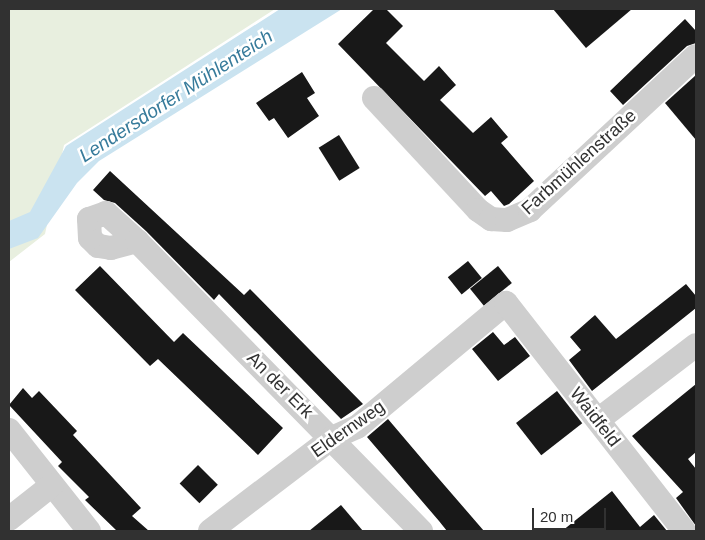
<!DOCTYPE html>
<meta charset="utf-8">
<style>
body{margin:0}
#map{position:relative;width:705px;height:540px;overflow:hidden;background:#fff;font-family:Arial,sans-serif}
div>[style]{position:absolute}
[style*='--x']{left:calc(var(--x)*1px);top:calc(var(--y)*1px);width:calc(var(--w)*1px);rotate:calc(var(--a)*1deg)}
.green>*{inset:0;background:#e8efdf}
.water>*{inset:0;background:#cae3f0}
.building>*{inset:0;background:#181818;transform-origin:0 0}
.minor>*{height:24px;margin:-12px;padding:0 12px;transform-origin:12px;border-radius:12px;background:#cecece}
span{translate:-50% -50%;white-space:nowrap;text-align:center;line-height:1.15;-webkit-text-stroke:5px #fff;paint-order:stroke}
.street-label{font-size:18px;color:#313131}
.water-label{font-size:19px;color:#377b9b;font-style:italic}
.frame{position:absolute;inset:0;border:10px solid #313131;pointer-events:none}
.scale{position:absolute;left:532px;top:508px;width:74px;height:22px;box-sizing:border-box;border:2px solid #313131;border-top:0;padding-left:6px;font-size:15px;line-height:18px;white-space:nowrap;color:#313131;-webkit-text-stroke:4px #fff;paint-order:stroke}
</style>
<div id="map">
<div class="green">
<div style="clip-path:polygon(9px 9px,275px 9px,64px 145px,45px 234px,9px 262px)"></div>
</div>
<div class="water">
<div style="clip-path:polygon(280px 9px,342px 9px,99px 161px,77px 183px,38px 238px,9px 249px,9px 221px,30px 212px,66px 146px)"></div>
</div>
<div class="building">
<div style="clip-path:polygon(374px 9px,386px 9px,403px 26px,386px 43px,424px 81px,439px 66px,456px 85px,440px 100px,473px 133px,491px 117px,508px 137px,501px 143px,534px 181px,509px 204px,504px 206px,491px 191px,485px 196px,338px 44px)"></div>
<div style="clip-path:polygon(553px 9px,632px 9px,586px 48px)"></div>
<div style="clip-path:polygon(685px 19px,696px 31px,696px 43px,687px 46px,623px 105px,610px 91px)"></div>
<div style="clip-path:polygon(302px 72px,315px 93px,307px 98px,319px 116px,288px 138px,274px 118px,269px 121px,256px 103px)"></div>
<div style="clip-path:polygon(696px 75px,696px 140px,665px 103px)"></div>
<div style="left:339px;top:135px;width:39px;height:24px;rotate:58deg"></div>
<div style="clip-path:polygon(110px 171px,244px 295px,250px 289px,363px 404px,341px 419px,219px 294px,214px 300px,146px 231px,115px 203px,104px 200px,93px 190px)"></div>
<div style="left:468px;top:261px;width:22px;height:26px;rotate:51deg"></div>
<div style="clip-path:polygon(100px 266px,174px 342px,183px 333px,283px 428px,258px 455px,158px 359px,150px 366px,75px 290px)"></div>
<div style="left:498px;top:266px;width:22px;height:36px;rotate:51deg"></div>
<div style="clip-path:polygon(686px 284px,696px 296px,696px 308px,592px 391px,569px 360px,581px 350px,570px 337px,595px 315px,616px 339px)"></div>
<div style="clip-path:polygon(493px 332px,504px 345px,515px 337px,530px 356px,498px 381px,472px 349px)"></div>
<div style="clip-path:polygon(696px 384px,696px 452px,688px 459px,696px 469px,696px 526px,676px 498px,683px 492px,632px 436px)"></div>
<div style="clip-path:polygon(23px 388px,32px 398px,39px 391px,77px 431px,73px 435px,141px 508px,132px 516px,149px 531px,117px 531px,85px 500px,89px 497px,58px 466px,62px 462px,9px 405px)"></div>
<div style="left:557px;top:391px;width:41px;height:52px;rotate:52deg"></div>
<div style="clip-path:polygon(388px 419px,433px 472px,484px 531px,447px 531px,439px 521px,367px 437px)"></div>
<div style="left:198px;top:465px;width:28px;height:26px;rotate:45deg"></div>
<div style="clip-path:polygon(612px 491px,640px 527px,654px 515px,667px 531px,562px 531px)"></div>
<div style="clip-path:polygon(341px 505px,363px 531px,309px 531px)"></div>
</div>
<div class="minor">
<div style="--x:374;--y:98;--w:153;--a:47.1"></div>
<div style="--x:478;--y:210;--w:16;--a:35"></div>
<div style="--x:491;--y:219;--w:16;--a:4"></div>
<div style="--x:507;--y:220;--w:25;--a:-23"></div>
<div style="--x:530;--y:210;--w:226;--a:-42.9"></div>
<div style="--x:137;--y:241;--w:27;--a:165"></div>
<div style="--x:111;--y:248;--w:13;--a:-171"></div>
<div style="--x:98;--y:246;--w:11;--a:-135"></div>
<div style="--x:90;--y:238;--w:19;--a:-93"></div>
<div style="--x:89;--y:219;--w:18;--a:-19"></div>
<div style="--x:106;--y:213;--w:42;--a:42.1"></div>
<div style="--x:137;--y:241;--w:406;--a:45.6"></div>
<div style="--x:598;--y:420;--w:123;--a:-37.4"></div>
<div style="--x:9;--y:430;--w:129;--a:51.6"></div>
<div style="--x:9;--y:519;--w:55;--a:-38.3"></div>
<div style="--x:210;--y:531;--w:153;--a:-37.3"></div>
<div style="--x:332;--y:438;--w:27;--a:-24"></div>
<div style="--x:357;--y:427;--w:194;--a:-39.8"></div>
<div style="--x:506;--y:303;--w:289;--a:52"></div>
</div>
<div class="street-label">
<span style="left:579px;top:162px;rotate:-42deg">Farbmühlenstraße</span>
<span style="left:280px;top:385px;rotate:45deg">An der Erk</span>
<span style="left:595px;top:417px;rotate:52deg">Waidfeld</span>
<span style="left:348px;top:429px;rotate:-35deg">Eldernweg</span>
</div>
<div class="water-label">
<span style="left:176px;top:96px;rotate:-33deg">Lendersdorfer Mühlenteich</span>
</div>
<div class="frame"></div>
<div class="scale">20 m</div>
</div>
